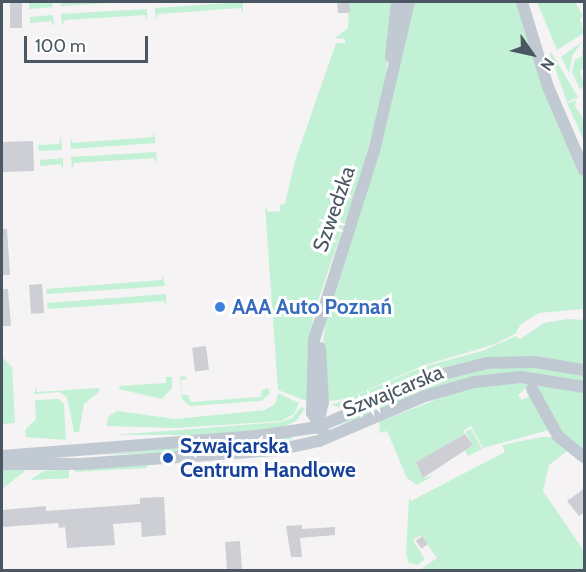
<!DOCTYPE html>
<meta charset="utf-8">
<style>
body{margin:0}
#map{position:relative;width:586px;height:572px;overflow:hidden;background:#f5f3f3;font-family:Cabin,sans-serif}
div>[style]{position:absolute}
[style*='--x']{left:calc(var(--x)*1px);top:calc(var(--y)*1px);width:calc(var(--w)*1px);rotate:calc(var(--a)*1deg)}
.green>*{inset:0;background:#c3f1d5}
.building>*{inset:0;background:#cdcfd5;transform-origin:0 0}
.minor>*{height:12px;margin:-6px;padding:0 6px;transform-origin:6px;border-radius:6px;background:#c1cad2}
.dots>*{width:16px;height:16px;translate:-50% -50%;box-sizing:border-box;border:3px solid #fff;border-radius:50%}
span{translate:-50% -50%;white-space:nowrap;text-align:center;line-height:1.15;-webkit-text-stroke:6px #fff;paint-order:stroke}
.street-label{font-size:21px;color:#4a5661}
.shop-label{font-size:21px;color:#366cbe;font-weight:700}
.left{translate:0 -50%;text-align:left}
.transit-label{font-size:21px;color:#164399;font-weight:700}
.frame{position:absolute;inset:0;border:3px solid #4a5661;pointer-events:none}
.north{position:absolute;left:502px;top:24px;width:60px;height:60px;-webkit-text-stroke:4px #fff;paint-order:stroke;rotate:124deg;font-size:16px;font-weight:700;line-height:24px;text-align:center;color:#4a5661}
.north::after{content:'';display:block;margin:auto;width:21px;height:27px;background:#4a5661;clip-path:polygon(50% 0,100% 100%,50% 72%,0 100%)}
.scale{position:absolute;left:24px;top:36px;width:124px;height:27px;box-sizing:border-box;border:3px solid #4a5661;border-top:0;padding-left:8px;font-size:18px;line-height:21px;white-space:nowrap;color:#4a5661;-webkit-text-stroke:4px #fff;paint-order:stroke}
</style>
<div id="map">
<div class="green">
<div style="clip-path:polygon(29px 2px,52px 2px,53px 7px,29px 9px)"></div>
<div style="clip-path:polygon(60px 2px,129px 2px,61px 6px)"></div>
<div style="clip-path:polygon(243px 2px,243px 14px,241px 8px,158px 14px,156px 20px,155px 8px)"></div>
<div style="clip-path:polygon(349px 2px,394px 2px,385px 82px,364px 165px,313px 316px,307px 401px,278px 390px,265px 206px,268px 212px,280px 211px,280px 205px,285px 204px,295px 161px,336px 43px,345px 43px,345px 39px,335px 38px,348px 28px)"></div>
<div style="clip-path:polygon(413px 2px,518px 2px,566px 142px,584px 179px,584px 309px,539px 313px,521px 324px,515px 334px,495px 344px,422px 366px,346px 399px,328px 401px,323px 344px,326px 318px,385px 128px)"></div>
<div style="clip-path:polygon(537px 2px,575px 2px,583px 16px,580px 19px,584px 33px,557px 50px)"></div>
<div style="clip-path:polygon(147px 9px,147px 21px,145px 15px,65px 20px,62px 26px,61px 14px)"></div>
<div style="clip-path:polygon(53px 15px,54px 27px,51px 21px,30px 23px,30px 17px)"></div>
<div style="clip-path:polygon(582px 42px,572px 56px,569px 73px,561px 57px)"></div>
<div style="clip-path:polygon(583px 43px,584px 67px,580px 71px,584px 86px,580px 89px,572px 72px,575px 60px,582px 56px)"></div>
<div style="clip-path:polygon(551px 52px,578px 97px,567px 102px,550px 54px)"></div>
<div style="clip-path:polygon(576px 100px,575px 106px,584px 120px,584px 141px,577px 126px,581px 124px,577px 125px,567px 103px)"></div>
<div style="clip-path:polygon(153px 131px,156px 143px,71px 149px,70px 137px,73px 143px,153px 137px)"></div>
<div style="clip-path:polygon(61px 137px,62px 150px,39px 151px,38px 145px,59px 144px)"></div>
<div style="clip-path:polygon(156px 152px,157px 164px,154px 158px,74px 163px,72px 169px,71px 157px)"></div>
<div style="clip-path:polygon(63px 158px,63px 170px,61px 164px,40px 166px,40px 160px)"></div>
<div style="clip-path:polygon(162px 274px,165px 286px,47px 294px,46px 289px,162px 280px)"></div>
<div style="clip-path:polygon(166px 294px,166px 307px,164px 301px,48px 309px,47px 303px)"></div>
<div style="clip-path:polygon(568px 319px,584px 320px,584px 365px,473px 361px,440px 369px,346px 409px,332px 405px,423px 367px,482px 351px,516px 336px,520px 339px,544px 323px)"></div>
<div style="clip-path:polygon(2px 357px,12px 367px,15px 423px,2px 424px)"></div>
<div style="clip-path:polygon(531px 366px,584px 375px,584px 382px,513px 373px,331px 427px,419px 387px,476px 370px)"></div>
<div style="clip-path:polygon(185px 376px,187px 379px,181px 380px,182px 395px,188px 395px,191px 402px,261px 397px,262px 390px,268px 388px,270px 394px,261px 401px,190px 406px,182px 399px,180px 377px)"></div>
<div style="clip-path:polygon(166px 377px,172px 377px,172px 388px,162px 399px,119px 389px,120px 386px,166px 383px)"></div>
<div style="clip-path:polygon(514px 382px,584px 391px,584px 452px,559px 429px,536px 388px,526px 388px,518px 395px,522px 400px,530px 396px,549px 430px,483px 448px,471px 426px,463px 431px,465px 434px,416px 462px,423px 478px,433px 476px,417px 485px,407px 478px,387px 431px,380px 433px,379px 422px,463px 389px)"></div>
<div style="clip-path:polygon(36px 386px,37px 392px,98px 388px,100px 391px,84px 404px,79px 432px,74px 432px,67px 397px,59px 392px,34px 394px)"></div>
<div style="clip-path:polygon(278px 393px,299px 403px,294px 414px,281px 421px,175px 428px,107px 426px,108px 417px,117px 411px,175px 419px,265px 410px,275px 404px)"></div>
<div style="clip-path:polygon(58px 399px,64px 404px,66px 440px,26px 437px,25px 430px,36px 419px,35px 400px)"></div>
<div style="clip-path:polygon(301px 407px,305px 408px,296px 421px,279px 429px,206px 435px,115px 435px,281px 422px,292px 418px)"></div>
<div style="clip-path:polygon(471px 429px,482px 449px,468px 456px,465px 450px,473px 445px,465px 432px)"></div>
<div style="clip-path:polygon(292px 436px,292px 439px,187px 452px,101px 455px)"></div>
<div style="clip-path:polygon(542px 437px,552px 437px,584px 463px,567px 451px,549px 465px,543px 491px,584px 551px,584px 570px,420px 570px,437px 558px,421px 535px,413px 540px,425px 559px,418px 565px,409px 563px,406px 553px,409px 498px,411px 501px,505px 452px,502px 445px)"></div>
<div style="clip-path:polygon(148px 465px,146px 468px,75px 472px,75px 468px)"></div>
<div style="clip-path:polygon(69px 469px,69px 478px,30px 480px,44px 471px)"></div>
<div style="clip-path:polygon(2px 470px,24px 470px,25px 471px,2px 489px)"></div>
</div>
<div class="building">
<div style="left:10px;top:2px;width:12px;height:26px"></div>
<div style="clip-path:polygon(337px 2px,349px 2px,350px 13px,338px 13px)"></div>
<div style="left:33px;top:141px;width:30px;height:31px;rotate:88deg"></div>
<div style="clip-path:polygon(2px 229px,7px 229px,10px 275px,2px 275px)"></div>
<div style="left:42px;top:284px;width:29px;height:13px;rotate:86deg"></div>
<div style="clip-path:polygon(2px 289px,8px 289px,11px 326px,2px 326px)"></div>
<div style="left:206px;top:346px;width:24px;height:14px;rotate:83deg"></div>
<div style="clip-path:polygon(465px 434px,473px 445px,423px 478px,416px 462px)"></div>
<div style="clip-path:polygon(585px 488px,585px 512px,579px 516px,567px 501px)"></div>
<div style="clip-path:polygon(164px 497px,166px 535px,142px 537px,141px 522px,113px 524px,115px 545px,67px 548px,65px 527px,59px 528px,58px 523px,2px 527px,2px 510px,46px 506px,46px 511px,140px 504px,140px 498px)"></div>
<div style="clip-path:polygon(302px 525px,302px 529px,335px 527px,335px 535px,300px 538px,302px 557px,291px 557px,286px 526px)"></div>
<div style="left:422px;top:536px;width:10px;height:8px;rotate:53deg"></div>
<div style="left:240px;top:541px;width:29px;height:15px;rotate:86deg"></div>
</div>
<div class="minor">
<div style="--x:522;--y:2;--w:89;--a:73"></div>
<div style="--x:548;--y:87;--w:90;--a:66.6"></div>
<div style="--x:391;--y:57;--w:55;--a:-83.8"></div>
<div style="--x:532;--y:389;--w:54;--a:61"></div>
<div style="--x:558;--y:436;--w:33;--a:39"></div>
<div style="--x:317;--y:428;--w:26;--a:-77"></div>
<div style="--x:323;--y:403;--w:55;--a:-93.1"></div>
<div style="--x:323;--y:431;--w:21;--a:-121"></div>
<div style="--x:312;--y:413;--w:73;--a:-88.4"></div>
<div style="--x:314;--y:340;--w:198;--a:-72.4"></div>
<div style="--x:374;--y:151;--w:153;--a:-76.8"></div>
<div style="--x:2;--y:456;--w:257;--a:-4.5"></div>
<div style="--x:258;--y:436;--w:61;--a:-8.5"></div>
<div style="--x:318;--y:427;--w:124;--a:-23.9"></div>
<div style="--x:431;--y:377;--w:58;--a:-14"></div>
<div style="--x:487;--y:363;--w:48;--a:-1.2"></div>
<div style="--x:535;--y:362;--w:50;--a:9.3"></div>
<div style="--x:2;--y:464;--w:79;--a:0"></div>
<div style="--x:81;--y:464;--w:196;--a:-4.1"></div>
<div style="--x:277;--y:450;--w:43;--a:-12.1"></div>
<div style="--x:319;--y:441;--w:115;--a:-23"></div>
<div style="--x:425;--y:396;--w:51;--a:-15.9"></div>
<div style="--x:474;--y:382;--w:47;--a:-6.1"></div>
<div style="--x:521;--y:377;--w:64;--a:9"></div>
</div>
<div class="dots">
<div style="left:220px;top:307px;background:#3f7fe0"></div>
<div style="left:168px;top:458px;background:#1a4fb4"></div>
</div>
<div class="street-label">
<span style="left:334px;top:209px;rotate:-71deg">Szwedzka</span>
<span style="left:393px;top:391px;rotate:-22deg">Szwajcarska</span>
</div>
<div class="shop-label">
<span class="left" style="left:232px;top:307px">AAA Auto Poznań</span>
</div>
<div class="transit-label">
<span class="left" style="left:180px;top:458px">Szwajcarska<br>Centrum Handlowe</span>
</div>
<div class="frame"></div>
<div class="north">N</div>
<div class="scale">100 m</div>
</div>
